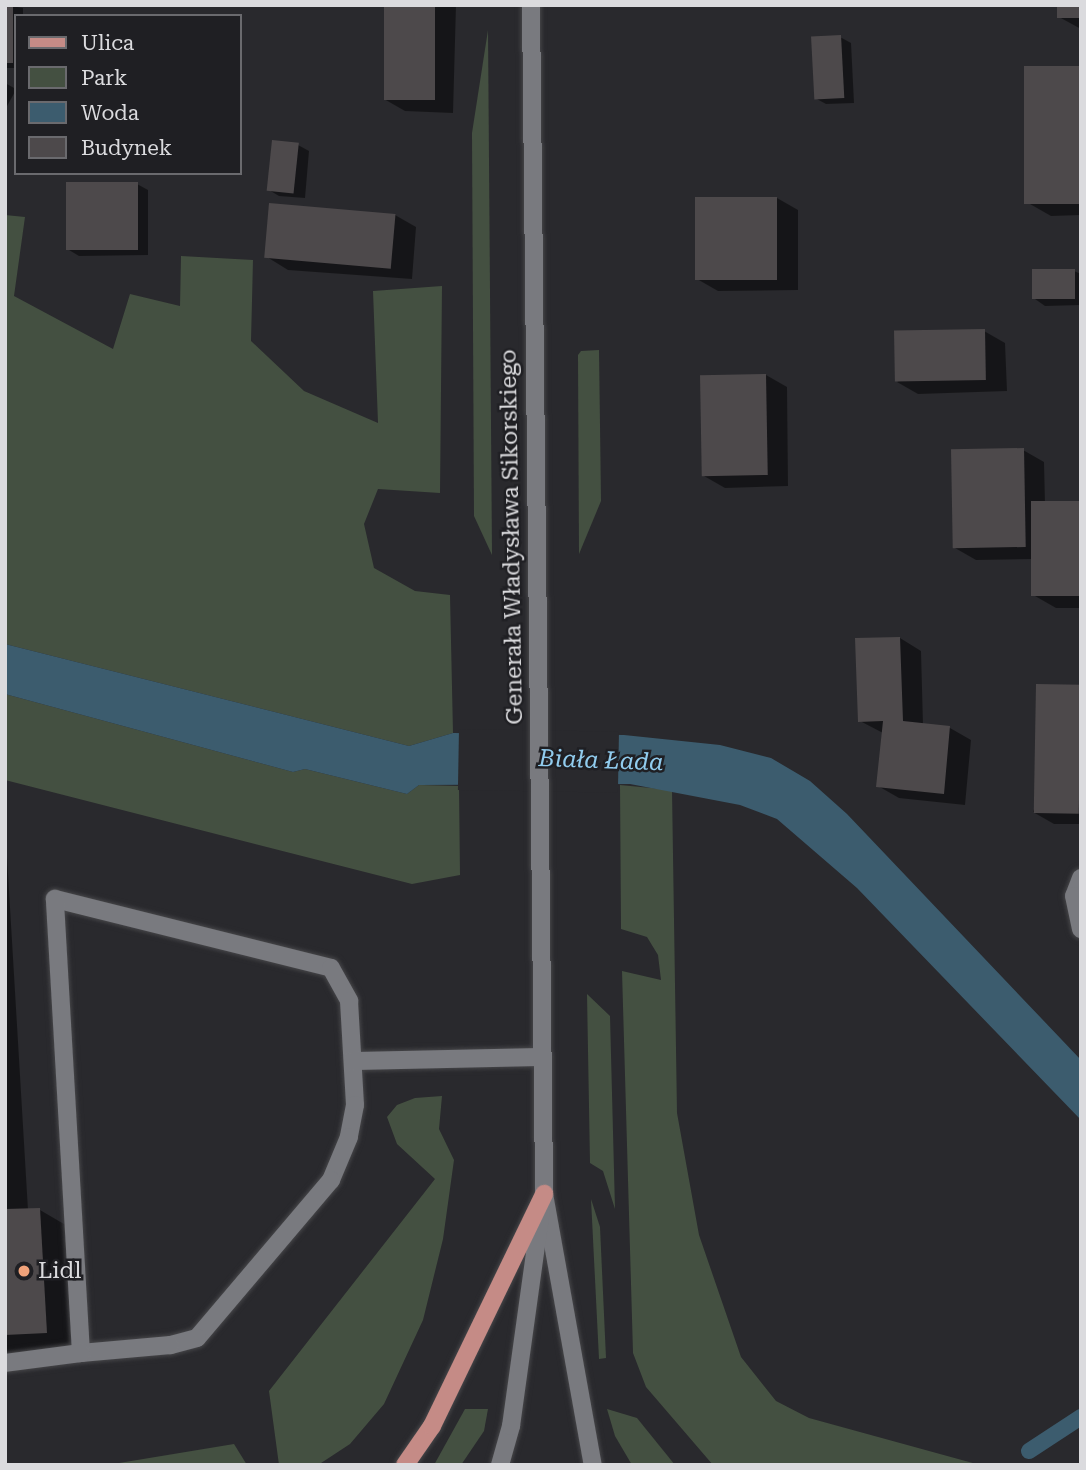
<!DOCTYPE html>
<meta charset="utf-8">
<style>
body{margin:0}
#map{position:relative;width:1086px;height:1470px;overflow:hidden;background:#29292d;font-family:"Roboto Serif",serif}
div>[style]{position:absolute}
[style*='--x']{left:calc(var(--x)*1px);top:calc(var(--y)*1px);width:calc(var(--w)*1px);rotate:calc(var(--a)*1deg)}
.green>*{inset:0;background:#445041}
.water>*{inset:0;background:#3c5c6e}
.pier>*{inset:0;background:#29292d;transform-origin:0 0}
.shadow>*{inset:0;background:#0007;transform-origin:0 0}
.stream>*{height:16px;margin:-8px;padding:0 8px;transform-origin:8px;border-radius:8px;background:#3c5c6e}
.building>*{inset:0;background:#4d494b;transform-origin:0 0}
.roads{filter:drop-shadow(0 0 2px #464649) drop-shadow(0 0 2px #464649)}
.lane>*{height:18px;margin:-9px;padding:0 9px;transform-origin:9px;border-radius:9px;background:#797a7f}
.street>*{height:18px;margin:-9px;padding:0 9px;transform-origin:9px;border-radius:9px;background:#797a7f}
.secondary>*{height:18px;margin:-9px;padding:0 9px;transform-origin:9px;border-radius:9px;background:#797a7f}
.primary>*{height:18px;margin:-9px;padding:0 9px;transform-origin:9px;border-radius:9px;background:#c58b86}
.dots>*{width:19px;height:19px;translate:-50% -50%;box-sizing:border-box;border:4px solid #1f1f23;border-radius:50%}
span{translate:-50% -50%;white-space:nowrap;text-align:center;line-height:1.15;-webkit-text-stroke:5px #1f1f23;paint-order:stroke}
.street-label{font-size:23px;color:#dbdbde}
.poi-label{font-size:23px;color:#dbdbde}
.left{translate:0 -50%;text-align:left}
.water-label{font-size:24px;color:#91ccee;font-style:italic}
.frame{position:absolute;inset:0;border:7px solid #dbdbde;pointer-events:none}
.legend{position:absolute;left:14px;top:14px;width:228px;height:161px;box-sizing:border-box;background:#1f1f23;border:2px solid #6a6a6e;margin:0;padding:9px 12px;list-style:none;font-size:21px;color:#dbdbde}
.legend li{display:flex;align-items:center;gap:14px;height:35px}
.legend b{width:35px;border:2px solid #6a6a6e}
</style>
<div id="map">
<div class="green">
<div style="clip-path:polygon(488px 30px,492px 555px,474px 516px,472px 133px)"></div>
<div style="clip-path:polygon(5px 215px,25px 217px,14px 296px,113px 349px,130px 294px,180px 306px,181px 256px,253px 260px,251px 341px,304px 391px,378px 423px,373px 291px,442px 286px,440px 493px,378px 489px,364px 524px,374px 568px,415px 591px,450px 595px,453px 733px,409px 746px,5px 644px)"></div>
<div style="clip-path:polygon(599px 350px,601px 501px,579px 554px,578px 355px,581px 351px)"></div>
<div style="clip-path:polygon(5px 694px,293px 772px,305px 769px,407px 794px,419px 785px,459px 786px,460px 875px,412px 884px,5px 780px)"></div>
<div style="clip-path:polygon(620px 785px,672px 790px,677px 1113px,699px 1235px,741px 1357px,776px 1401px,809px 1418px,980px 1465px,713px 1465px,646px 1387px,633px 1353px,622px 971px,661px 980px,658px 955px,647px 937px,621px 929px)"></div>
<div style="clip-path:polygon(587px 994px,610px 1016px,615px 1209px,603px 1171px,590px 1163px)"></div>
<div style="clip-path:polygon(442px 1096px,439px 1129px,454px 1160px,443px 1239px,423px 1320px,384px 1404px,350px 1444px,318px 1465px,279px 1465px,269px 1391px,435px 1179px,397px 1144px,387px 1117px,397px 1105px,415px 1098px)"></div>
<div style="clip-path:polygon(591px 1199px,600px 1227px,606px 1358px,599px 1359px)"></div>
<div style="clip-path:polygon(465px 1409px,488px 1409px,484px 1431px,461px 1465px,434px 1465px)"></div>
<div style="clip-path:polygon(607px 1409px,637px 1418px,675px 1465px,632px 1465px,615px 1436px)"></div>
<div style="clip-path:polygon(234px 1444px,247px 1465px,107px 1465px)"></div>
</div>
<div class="water">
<div style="clip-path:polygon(5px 644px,409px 746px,453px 733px,624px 735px,720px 745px,771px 758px,810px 781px,847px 814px,1081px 1060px,1081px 1120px,857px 888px,777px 819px,740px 805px,630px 784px,419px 785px,407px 794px,305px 769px,293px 772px,5px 694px)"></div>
</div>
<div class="pier">
<div style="left:459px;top:729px;width:160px;height:61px;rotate:1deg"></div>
</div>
<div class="shadow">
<div style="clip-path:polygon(5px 5px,23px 8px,23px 16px,16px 16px,16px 68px,5px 68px)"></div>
<div style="clip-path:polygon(386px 5px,456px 5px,453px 113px,405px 111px,384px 99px)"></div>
<div style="clip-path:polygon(1081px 5px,1081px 29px,1059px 17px)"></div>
<div style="clip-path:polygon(840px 37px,851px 43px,854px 103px,826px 104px,815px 98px)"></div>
<div style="clip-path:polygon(1081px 68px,1081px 215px,1051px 216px,1030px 204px)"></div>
<div style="left:5px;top:83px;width:13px;height:59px;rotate:29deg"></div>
<div style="clip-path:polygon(298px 145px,309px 151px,305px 198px,279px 196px,269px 190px)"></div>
<div style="clip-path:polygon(137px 184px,148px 190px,148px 255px,79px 256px,69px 250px)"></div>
<div style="clip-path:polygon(777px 198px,798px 210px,798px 290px,718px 291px,697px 279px)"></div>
<div style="clip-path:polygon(395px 215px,416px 227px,412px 279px,288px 270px,267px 257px)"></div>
<div style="clip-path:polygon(1074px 271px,1081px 274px,1081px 305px,1045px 306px,1035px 299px)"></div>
<div style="clip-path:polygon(984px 331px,1005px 343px,1007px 391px,918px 394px,897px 382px)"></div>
<div style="clip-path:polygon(766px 375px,787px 387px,788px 486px,725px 488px,704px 476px)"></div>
<div style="clip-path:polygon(1023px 450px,1044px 462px,1045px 504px,1081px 503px,1081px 608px,1056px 608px,1035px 596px,1034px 559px,976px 560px,955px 548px)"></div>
<div style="clip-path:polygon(900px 638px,921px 651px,923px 725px,950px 728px,971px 740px,965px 805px,899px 798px,878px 786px,883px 733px,860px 721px)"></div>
<div style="clip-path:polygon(1081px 687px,1081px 824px,1054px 824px,1033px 812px)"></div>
<div style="clip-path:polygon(5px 823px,28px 1210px,40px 1210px,69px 1227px,76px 1349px,5px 1353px)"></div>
</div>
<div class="stream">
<div style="--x:1029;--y:1451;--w:62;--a:-33.2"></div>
</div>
<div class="building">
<div style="left:5px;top:5px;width:8px;height:58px"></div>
<div style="left:384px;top:5px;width:51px;height:95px"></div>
<div style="left:1057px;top:5px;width:24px;height:13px"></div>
<div style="left:841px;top:35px;width:63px;height:30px;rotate:87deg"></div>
<div style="left:1081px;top:66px;width:138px;height:57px;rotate:90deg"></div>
<div style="left:272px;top:140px;width:27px;height:51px;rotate:6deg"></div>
<div style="left:138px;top:182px;width:68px;height:72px;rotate:90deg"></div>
<div style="left:695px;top:197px;width:82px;height:83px"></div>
<div style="left:269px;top:203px;width:127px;height:55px;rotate:5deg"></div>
<div style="left:1075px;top:269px;width:30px;height:43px;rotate:90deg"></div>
<div style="left:985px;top:329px;width:51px;height:91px;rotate:89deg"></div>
<div style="left:766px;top:374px;width:101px;height:66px;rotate:89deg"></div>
<div style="left:1024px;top:448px;width:99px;height:73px;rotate:89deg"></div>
<div style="left:1081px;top:501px;width:95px;height:50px;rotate:90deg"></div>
<div style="clip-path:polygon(900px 637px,903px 721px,950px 726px,944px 794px,876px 787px,883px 721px,858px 722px,855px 638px)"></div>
<div style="left:1036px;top:684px;width:45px;height:129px;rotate:1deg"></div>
<div style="clip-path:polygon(40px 1208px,47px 1333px,5px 1335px,5px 1209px)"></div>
</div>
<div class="roads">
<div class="lane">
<div style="--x:55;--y:899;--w:284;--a:14"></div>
<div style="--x:331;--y:968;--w:38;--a:61"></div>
<div style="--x:349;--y:1001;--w:104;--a:86.7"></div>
<div style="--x:355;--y:1105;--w:33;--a:101"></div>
<div style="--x:349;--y:1137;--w:47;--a:112.7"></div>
<div style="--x:331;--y:1180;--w:207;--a:130.3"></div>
<div style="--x:197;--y:1338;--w:28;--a:165"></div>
<div style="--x:170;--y:1345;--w:89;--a:174.9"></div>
<div style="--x:81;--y:1353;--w:455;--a:-93.3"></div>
<div style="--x:353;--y:1061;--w:189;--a:-1.2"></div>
<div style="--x:5;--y:1363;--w:77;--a:-7.5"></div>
</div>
<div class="street">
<div style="--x:1081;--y:878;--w:19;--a:111"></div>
<div style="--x:1074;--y:896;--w:34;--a:78"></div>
</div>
<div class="secondary">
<div style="--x:531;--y:5;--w:1189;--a:89.37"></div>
<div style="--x:544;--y:1194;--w:275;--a:79.8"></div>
<div style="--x:500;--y:1465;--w:41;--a:-74.2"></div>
<div style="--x:511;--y:1426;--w:217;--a:-82.1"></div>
</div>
<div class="primary">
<div style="--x:405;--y:1465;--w:47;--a:-55.3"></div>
<div style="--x:432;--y:1426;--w:258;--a:-64.2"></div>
</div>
</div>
<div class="dots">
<div style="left:24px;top:1271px;background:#f0a27a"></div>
</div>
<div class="street-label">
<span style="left:512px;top:537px;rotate:-91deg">Generała Władysława Sikorskiego</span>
</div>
<div class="poi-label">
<span class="left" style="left:38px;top:1271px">Lidl</span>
</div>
<div class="water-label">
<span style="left:601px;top:761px;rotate:2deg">Biała Łada</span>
</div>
<div class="frame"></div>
<ul class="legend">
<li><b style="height:9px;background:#c58b86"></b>Ulica</li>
<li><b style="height:19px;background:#445041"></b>Park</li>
<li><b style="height:19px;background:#3c5c6e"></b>Woda</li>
<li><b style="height:19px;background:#4d494b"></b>Budynek</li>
</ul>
</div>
